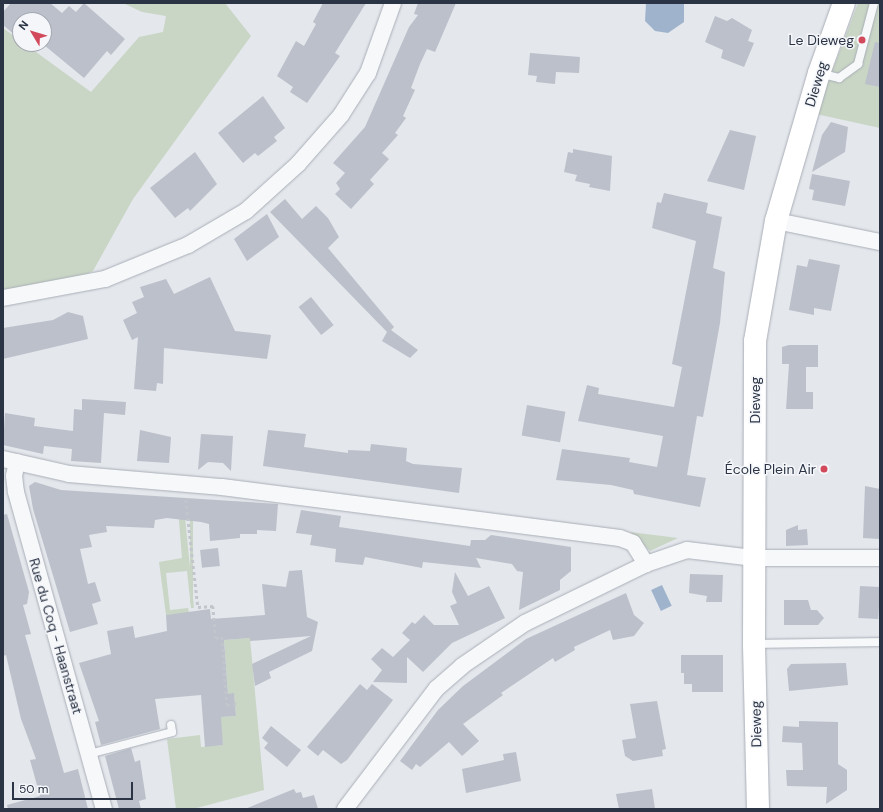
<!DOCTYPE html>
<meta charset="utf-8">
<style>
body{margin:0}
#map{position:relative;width:883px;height:812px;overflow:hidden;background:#e4e7ec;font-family:"DM Sans",sans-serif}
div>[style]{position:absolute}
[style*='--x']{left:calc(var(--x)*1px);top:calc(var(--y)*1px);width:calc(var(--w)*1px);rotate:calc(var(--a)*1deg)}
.green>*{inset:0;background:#c9d6c5;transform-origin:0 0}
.water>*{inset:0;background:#9fb4cc;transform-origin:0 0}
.building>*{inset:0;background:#bbc0ca;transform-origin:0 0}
.path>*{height:2.5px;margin-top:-1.25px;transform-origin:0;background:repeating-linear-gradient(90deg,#c2c5cb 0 3px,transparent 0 6px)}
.roads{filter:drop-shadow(0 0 1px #a9aeb7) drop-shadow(0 0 1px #a9aeb7)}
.lane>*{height:8px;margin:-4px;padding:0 4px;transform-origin:4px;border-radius:4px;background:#f7f8fa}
.street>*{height:16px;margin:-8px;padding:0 8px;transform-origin:8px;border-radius:8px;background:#f7f8fa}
.secondary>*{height:22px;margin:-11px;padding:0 11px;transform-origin:11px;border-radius:11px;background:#fff}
.dots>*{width:11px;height:11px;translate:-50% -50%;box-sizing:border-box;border:2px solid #f4f6f9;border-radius:50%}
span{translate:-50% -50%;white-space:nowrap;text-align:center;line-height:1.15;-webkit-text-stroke:3px #f4f6f9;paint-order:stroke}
.poi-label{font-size:14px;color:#2b3445}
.right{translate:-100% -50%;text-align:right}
.street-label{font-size:14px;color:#2b3445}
.frame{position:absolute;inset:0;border:4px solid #2b3445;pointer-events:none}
.north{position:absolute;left:12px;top:12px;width:40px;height:40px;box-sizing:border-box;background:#f4f6f9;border:1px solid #a4a8b1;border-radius:50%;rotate:308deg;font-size:11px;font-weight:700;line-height:16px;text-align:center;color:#2b3445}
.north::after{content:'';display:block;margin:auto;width:14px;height:18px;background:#d1495b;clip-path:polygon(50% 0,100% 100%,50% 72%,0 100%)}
.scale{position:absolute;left:12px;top:782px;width:121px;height:18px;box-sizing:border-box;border:2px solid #2b3445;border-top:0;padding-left:5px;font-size:12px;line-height:14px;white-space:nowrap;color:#2b3445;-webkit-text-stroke:3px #f4f6f9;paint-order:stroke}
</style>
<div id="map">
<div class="green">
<div style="clip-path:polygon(123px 3px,225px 3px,251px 36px,133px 199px,93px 271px,70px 282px,3px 292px,3px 28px,91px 92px,139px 37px,163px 32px,166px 16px,142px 12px)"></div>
<div style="clip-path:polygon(858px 3px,880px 3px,880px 128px,816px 114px)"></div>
<div style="left:190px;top:506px;width:3px;height:97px"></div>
<div style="clip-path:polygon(184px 507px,194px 608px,191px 608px,187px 571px,166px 573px,170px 610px,188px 608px,189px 613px,166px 615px,159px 562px,182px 558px,178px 508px)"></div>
<div style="clip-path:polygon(630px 532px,678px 538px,650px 551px)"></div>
<div style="clip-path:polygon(250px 638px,264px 790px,193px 809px,176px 809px,167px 739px,200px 735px,201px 747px,223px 745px,220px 717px,236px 716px,234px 694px,228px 694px,224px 640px)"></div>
</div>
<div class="water">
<div style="clip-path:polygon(646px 3px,684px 3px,684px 22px,668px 33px,655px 31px,645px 21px)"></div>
<div style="left:662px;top:585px;width:23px;height:12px;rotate:65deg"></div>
</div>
<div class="building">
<div style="clip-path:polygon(11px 3px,50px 3px,62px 13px,69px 6px,76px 12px,84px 3px,125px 39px,111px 55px,107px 51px,84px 78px,44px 45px,40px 50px,32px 44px,44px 44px,44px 20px,20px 20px,20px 33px,16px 36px,3px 25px,3px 12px)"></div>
<div style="clip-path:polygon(323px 3px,366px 3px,335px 53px,340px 56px,307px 103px,290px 92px,293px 87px,277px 76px,296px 41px,304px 46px,316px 24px,313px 22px)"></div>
<div style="clip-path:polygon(418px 3px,456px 3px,435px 52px,427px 49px,420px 64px,411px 88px,415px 90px,403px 116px,406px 118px,395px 133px,398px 135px,382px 153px,389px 159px,370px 180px,374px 184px,351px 209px,335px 194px,340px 189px,336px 183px,345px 173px,333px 163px,365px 127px,409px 27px,418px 15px,414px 14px)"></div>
<div style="clip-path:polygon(715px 16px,727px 21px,732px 18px,752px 30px,748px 41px,754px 43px,744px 67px,721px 58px,723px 50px,705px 42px)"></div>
<div style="clip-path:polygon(875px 42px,880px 43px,880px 87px,865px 84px)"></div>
<div style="clip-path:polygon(530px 53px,580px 57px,579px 73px,556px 72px,555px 84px,536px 82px,537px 76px,528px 75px)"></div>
<div style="clip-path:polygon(263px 96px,285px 128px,274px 137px,277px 141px,258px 156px,255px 153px,243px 163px,218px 133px)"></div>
<div style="clip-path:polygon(831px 122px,848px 127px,845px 152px,812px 172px,822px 135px)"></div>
<div style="clip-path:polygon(730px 130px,756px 136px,744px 190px,707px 181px)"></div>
<div style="clip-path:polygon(573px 149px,612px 156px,610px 191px,589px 187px,590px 184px,575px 181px,577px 175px,564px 172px,568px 152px,573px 153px)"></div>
<div style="clip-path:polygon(195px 152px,217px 184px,190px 211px,188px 208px,175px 218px,150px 188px)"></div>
<div style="clip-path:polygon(812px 174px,850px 181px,845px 206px,812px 200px,814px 190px,809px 189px)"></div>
<div style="clip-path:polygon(664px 193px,708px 203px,706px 213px,722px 217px,713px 268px,725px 272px,720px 323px,703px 417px,697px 416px,687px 475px,706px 478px,700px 507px,634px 494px,633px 490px,611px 485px,556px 480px,562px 449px,630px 458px,629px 462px,657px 467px,663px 436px,578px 421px,587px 385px,599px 388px,598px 394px,674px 407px,682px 367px,672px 364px,696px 241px,652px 228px,657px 202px,661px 203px)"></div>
<div style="clip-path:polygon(285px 199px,302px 219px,316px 206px,328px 218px,339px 237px,328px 248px,394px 327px,391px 330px,418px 350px,410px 358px,382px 341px,387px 332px,270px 212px)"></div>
<div style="clip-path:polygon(267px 214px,279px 237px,247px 261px,234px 239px)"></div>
<div style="clip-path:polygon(809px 259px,840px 265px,831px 311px,814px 308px,814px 315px,789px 310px,797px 265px,807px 267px)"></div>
<div style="clip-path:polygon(210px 277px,235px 331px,271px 335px,267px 359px,164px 348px,163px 384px,157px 383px,156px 391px,134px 389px,138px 337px,132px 340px,123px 320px,137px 313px,132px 302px,144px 297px,140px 287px,166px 279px,174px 294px)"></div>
<div style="left:311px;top:297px;width:36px;height:16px;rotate:51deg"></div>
<div style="clip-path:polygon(68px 312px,83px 316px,88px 339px,3px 359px,3px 328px,53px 320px)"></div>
<div style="clip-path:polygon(789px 345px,818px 345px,818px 367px,806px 367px,806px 392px,813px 392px,813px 409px,786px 409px,789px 364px,782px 364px,782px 347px)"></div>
<div style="clip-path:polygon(82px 399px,126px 402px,125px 415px,104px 413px,101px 463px,71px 461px,72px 449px,44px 446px,43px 454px,3px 445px,5px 413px,35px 418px,34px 426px,73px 431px,74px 409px,82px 410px)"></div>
<div style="left:527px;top:405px;width:39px;height:31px;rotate:10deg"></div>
<div style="clip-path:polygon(140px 430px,171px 437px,169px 463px,137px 461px)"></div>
<div style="clip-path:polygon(268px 430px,306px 434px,304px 447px,348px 453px,348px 450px,370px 451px,371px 444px,407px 448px,406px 461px,413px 464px,462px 468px,459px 493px,263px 466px)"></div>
<div style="clip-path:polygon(201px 434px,233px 436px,231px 471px,223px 463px,208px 462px,198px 470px)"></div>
<div style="clip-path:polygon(35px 482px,61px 490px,278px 504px,276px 531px,257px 530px,257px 534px,240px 534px,240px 538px,210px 541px,209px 524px,201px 522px,167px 518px,155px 520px,154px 528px,106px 526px,107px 532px,89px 535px,92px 547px,80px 549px,88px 584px,95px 582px,101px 601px,92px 604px,98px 624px,70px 632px,33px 509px,29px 486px)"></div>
<div style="clip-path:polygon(865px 486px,880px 489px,880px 539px,863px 538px)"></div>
<div style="clip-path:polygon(301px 510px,341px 516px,339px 527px,470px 546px,471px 540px,485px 540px,491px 535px,571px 547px,571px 571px,560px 580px,560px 590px,519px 610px,523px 572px,517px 571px,512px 564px,476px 558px,481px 568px,423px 562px,422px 568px,365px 557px,363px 565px,335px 562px,336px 549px,310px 545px,312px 535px,296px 533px)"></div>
<div style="clip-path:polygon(7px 514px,29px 592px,27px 604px,23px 605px,31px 634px,25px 635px,29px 649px,64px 773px,78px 769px,88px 809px,8px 809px,7px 805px,40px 796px,30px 760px,36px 759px,21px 719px,6px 655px,3px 656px,3px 515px)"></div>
<div style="clip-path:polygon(798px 525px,798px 530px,807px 529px,808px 545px,786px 546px,786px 530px)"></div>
<div style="left:218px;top:548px;width:18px;height:18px;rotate:84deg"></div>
<div style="clip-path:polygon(302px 570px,307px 617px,318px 622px,312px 651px,269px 672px,271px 678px,255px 686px,252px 664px,311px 636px,250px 641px,250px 638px,224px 640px,228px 694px,234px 693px,236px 716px,221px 717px,223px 745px,205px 747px,201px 695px,155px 699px,160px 729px,101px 745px,95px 722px,99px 721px,79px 663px,111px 654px,107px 631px,133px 626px,135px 638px,167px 631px,166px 615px,210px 609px,211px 619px,265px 615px,262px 584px,286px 587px,289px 571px)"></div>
<div style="clip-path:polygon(455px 572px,468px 596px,489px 586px,505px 618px,452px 643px,423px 672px,407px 657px,407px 683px,373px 682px,382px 670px,371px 659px,382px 648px,393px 657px,410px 640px,402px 633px,412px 622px,415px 624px,424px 615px,434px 625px,459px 625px,450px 606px,457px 603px,452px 592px)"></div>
<div style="clip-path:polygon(690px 574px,723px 575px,722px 602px,706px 602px,707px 596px,689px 593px)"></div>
<div style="left:860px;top:586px;width:20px;height:32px;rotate:3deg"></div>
<div style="clip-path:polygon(626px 593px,634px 615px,644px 623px,634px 636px,613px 640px,610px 630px,574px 647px,575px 650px,555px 662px,553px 658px,501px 693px,503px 695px,463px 724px,479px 741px,462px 756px,449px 742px,420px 767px,416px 764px,412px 770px,400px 761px,438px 710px,463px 686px,526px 639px)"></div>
<div style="clip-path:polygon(784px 600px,808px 600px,811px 610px,817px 610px,824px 618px,818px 625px,784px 625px)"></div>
<div style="clip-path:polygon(681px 655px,723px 655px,723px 692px,692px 692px,692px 684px,684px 684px,684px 673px,681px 673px)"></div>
<div style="clip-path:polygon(846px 663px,848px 685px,789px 691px,787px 669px,791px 664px)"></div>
<div style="clip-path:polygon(360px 684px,367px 690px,372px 684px,393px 700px,347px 760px,341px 764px,323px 750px,318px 756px,307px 747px)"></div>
<div style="clip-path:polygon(657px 701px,666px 749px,662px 750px,663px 756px,633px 761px,625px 756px,622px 740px,636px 738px,630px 704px)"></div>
<div style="clip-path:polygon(799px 721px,838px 722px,838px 764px,847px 770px,847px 790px,826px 804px,827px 787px,787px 786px,786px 770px,803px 770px,802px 743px,782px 742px,783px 726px,799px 727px)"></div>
<div style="clip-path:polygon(271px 726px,301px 750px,287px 767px,264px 748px,268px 743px,262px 738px)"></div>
<div style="clip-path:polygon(131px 748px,135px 762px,140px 760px,146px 799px,139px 801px,141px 809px,119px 809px,105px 756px)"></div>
<div style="clip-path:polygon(516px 752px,521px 781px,466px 793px,462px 769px,504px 760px,503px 754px)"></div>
<div style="clip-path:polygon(294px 789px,296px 793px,301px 792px,303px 798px,314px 795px,318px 809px,245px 809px)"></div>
<div style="clip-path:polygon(652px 789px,655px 809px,619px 809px,616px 794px)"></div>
</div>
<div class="path">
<div style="--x:186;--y:500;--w:108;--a:83.6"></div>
<div style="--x:198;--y:607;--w:15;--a:-4"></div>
<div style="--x:213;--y:606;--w:32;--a:85"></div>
<div style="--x:216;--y:638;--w:6;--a:-9"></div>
<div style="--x:222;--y:637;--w:68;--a:85.8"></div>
<div style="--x:227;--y:705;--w:10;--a:-6"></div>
</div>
<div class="roads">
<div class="lane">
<div style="--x:819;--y:73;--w:21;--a:14"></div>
<div style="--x:839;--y:78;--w:24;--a:-36"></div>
<div style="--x:858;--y:64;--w:63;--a:-75.3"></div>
<div style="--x:755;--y:644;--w:125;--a:-0.9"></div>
<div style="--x:89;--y:754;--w:86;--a:-14.8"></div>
<div style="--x:172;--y:732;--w:7;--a:-98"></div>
</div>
<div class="street">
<div style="--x:776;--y:221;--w:106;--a:11.4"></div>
<div style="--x:3;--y:298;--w:104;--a:-10.6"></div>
<div style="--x:105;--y:279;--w:90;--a:-22.3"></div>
<div style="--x:188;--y:245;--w:67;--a:-30.4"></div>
<div style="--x:246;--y:211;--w:70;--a:-42.1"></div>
<div style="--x:298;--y:164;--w:65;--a:-48.7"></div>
<div style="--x:341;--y:115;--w:50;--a:-57.3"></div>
<div style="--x:368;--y:73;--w:74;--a:-70.3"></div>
<div style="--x:3;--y:459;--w:68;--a:12.8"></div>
<div style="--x:69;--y:474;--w:154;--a:4.9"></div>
<div style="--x:222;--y:487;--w:401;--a:7.3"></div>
<div style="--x:620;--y:538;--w:14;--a:21"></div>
<div style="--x:633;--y:543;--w:25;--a:58"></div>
<div style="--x:17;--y:462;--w:14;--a:102"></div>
<div style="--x:14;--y:476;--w:16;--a:83"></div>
<div style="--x:16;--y:492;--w:329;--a:74.5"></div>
<div style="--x:345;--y:809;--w:151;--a:-52.8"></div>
<div style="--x:436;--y:689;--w:35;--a:-41"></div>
<div style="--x:462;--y:666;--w:76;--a:-34.3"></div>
<div style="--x:525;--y:623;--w:135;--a:-26"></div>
<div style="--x:646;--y:564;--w:43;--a:-18.9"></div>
<div style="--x:687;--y:550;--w:66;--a:6.9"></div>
<div style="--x:753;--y:558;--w:127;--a:0"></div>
</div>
<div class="secondary">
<div style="--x:758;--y:809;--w:165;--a:-91.4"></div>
<div style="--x:754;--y:644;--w:303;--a:-89.8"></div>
<div style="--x:755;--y:341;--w:122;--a:-80.1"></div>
<div style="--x:776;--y:221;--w:154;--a:-73.8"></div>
<div style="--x:819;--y:73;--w:74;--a:-70.3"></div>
</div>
</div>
<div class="dots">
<div style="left:862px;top:40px;background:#d1495b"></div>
<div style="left:824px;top:469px;background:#d1495b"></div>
</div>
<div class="poi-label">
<span class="right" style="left:854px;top:40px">Le Dieweg</span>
<span class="right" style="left:816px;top:469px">École Plein Air</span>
</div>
<div class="street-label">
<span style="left:816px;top:84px;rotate:-73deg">Dieweg</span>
<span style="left:755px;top:400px;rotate:-90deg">Dieweg</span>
<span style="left:56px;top:636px;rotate:74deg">Rue du Coq - Haanstraat</span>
<span style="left:756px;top:724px;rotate:-91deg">Dieweg</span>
</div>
<div class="frame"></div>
<div class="north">N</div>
<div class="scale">50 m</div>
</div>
